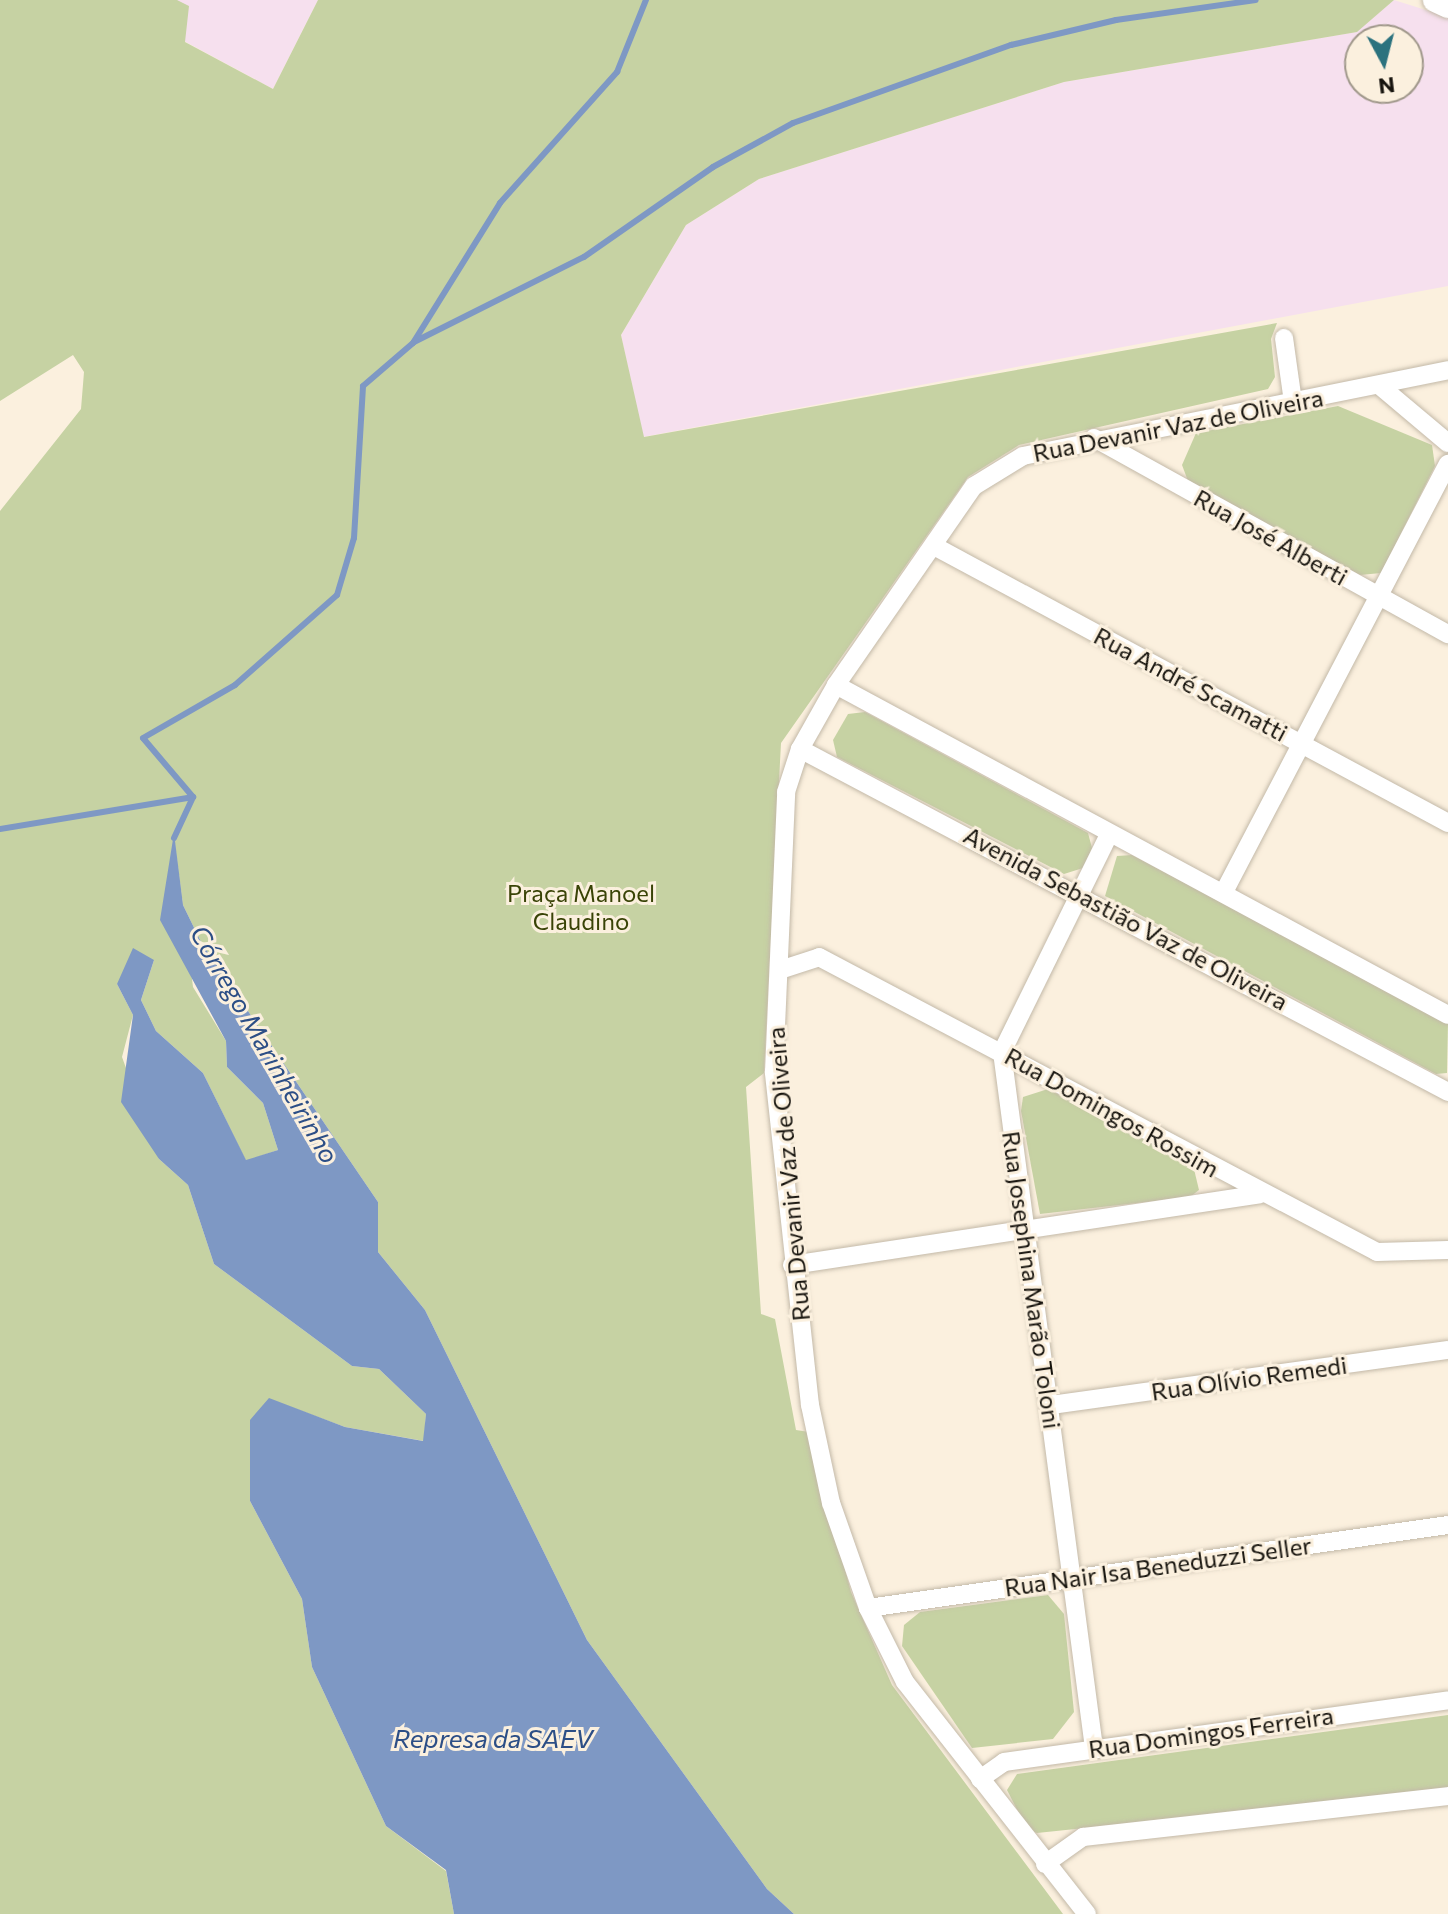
<!DOCTYPE html>
<meta charset="utf-8">
<style>
body{margin:0}
#map{position:relative;width:1448px;height:1914px;overflow:hidden;background:#fbf0de;font-family:Commissioner,sans-serif}
div>[style]{position:absolute}
[style*='--x']{left:calc(var(--x)*1px);top:calc(var(--y)*1px);width:calc(var(--w)*1px);rotate:calc(var(--a)*1deg)}
.industrial>*{inset:0;background:#f6e0ee}
.green>*{inset:0;background:#c6d2a3}
.water>*{inset:0;background:#7e98c4}
.stream>*{height:6px;margin:-3px;padding:0 3px;transform-origin:3px;border-radius:3px;background:#7e98c4}
.roads{filter:drop-shadow(0 0 2px #c3b9a8) drop-shadow(0 0 2px #c3b9a8)}
.minor>*{height:18px;margin:-9px;padding:0 9px;transform-origin:9px;border-radius:9px;background:#fff}
.secondary>*{height:24px;margin:-12px;padding:0 12px;transform-origin:12px;border-radius:12px;background:#fff}
span{translate:-50% -50%;white-space:nowrap;text-align:center;line-height:1.15;-webkit-text-stroke:6px #fbf0de;paint-order:stroke}
.street-label{font-size:24px;color:#17140e}
.park-label{font-size:24px;color:#394306}
.water-label{font-size:26px;color:#2c4e86;font-style:italic}
.north{position:absolute;left:1344px;top:24px;width:80px;height:80px;box-sizing:border-box;background:#fbf0de;border:2px solid #a0988b;border-radius:50%;rotate:173deg;font-size:22px;font-weight:700;line-height:32px;text-align:center;color:#17140e}
.north::after{content:'';display:block;margin:auto;width:28px;height:36px;background:#2b727e;clip-path:polygon(50% 0,100% 100%,50% 72%,0 100%)}
</style>
<div id="map">
<div class="industrial">
<div style="clip-path:polygon(177px 0,318px 0,273px 89px,184px 41px)"></div>
<div style="clip-path:polygon(evenodd,1394px 0,1448px 17px,1448px 286px,643px 437px,621px 335px,686px 225px,759px 179px,1064px 82px,1356px 32px,1394px 0,1360px 40px,1408px 40px,1408px 88px,1360px 88px,1360px 40px)"></div>
</div>
<div class="green">
<div style="clip-path:polygon(0 0,177px 0,189px 6px,185px 42px,273px 89px,318px 0,1394px 0,1357px 32px,1064px 82px,759px 179px,686px 225px,621px 335px,644px 437px,1277px 323px,1271px 339px,1275px 377px,1268px 389px,1019px 445px,968px 477px,781px 743px,764px 1073px,746px 1087px,761px 1314px,775px 1319px,796px 1430px,809px 1432px,851px 1592px,892px 1685px,1063px 1914px,794px 1914px,767px 1889px,587px 1640px,425px 1310px,378px 1252px,378px 1202px,201px 942px,183px 905px,174px 836px,193px 987px,226px 1041px,227px 1067px,263px 1103px,278px 1150px,246px 1161px,203px 1073px,156px 1031px,141px 1000px,154px 960px,117px 984px,133px 1015px,122px 1057px,159px 1159px,188px 1185px,214px 1264px,352px 1366px,379px 1369px,426px 1414px,424px 1441px,345px 1427px,269px 1399px,250px 1501px,302px 1599px,312px 1667px,386px 1826px,446px 1871px,454px 1914px,0 1914px,0 511px,81px 409px,84px 372px,73px 355px,0 401px)"></div>
<div style="clip-path:polygon(1338px 406px,1432px 445px,1435px 466px,1381px 573px,1360px 575px,1188px 481px,1182px 465px,1196px 433px)"></div>
<div style="clip-path:polygon(865px 712px,1088px 833px,1092px 848px,1083px 868px,1064px 874px,837px 757px,833px 740px,848px 714px)"></div>
<div style="clip-path:polygon(1132px 855px,1448px 1023px,1447px 1073px,1436px 1074px,1105px 896px,1117px 856px)"></div>
<div style="clip-path:polygon(1048px 1089px,1193px 1165px,1199px 1190px,1190px 1197px,1040px 1214px,1021px 1111px,1023px 1097px)"></div>
<div style="clip-path:polygon(1048px 1595px,1064px 1614px,1074px 1712px,1053px 1739px,972px 1748px,902px 1646px,904px 1625px,920px 1612px)"></div>
<div style="clip-path:polygon(1448px 1715px,1448px 1790px,1037px 1833px,1027px 1829px,1007px 1790px,1017px 1774px)"></div>
</div>
<div class="water">
<div style="clip-path:polygon(174px 833px,183px 905px,201px 942px,378px 1202px,378px 1252px,425px 1310px,587px 1640px,767px 1889px,794px 1914px,454px 1914px,446px 1870px,386px 1826px,312px 1667px,302px 1599px,250px 1501px,250px 1420px,269px 1398px,345px 1427px,423px 1441px,426px 1414px,379px 1369px,352px 1366px,214px 1264px,188px 1185px,159px 1159px,121px 1102px,133px 1015px,117px 984px,133px 948px,154px 960px,141px 1000px,156px 1031px,203px 1073px,246px 1160px,278px 1150px,263px 1103px,227px 1067px,226px 1041px,160px 920px)"></div>
</div>
<div class="stream">
<div style="--x:414;--y:342;--w:190;--a:-26.6"></div>
<div style="--x:584;--y:257;--w:157;--a:-34.9"></div>
<div style="--x:713;--y:167;--w:91;--a:-28.8"></div>
<div style="--x:793;--y:123;--w:232;--a:-19.7"></div>
<div style="--x:1011;--y:45;--w:108;--a:-13.4"></div>
<div style="--x:1116;--y:20;--w:141;--a:-8.1"></div>
<div style="--x:0;--y:829;--w:196;--a:-9.4"></div>
<div style="--x:174;--y:838;--w:45;--a:-65.1"></div>
<div style="--x:193;--y:797;--w:77;--a:-130.3"></div>
<div style="--x:143;--y:738;--w:106;--a:-29.9"></div>
<div style="--x:235;--y:685;--w:136;--a:-41.4"></div>
<div style="--x:337;--y:595;--w:59;--a:-73.4"></div>
<div style="--x:354;--y:538;--w:152;--a:-86.6"></div>
<div style="--x:363;--y:386;--w:66;--a:-40.7"></div>
<div style="--x:413;--y:343;--w:165;--a:-58.1"></div>
<div style="--x:500;--y:203;--w:176;--a:-48.2"></div>
<div style="--x:617;--y:72;--w:78;--a:-68.1"></div>
</div>
<div class="roads">
<div class="minor">
<div style="--x:1284;--y:338;--w:65;--a:82"></div>
<div style="--x:1380;--y:386;--w:89;--a:40"></div>
<div style="--x:1094;--y:438;--w:405;--a:29"></div>
<div style="--x:934;--y:546;--w:584;--a:28.32"></div>
<div style="--x:836;--y:685;--w:695;--a:28.33"></div>
<div style="--x:800;--y:749;--w:733;--a:27.89"></div>
<div style="--x:1225;--y:890;--w:481;--a:-62.4"></div>
<div style="--x:783;--y:969;--w:38;--a:-18"></div>
<div style="--x:819;--y:957;--w:631;--a:27.86"></div>
<div style="--x:1377;--y:1252;--w:71;--a:-1.6"></div>
<div style="--x:792;--y:1265;--w:473;--a:-8.6"></div>
<div style="--x:1051;--y:1405;--w:401;--a:-7.9"></div>
<div style="--x:868;--y:1608;--w:586;--a:-8.14"></div>
<div style="--x:1094;--y:1748;--w:702;--a:-97.53"></div>
<div style="--x:1002;--y:1052;--w:242;--a:-63.8"></div>
<div style="--x:980;--y:1779;--w:29;--a:-35"></div>
<div style="--x:1004;--y:1762;--w:448;--a:-7.9"></div>
<div style="--x:1045;--y:1864;--w:47;--a:-35.4"></div>
<div style="--x:1083;--y:1837;--w:367;--a:-6.4"></div>
<div style="--x:1087;--y:1914;--w:295;--a:-128.1"></div>
<div style="--x:905;--y:1682;--w:83;--a:-116.6"></div>
<div style="--x:868;--y:1608;--w:111;--a:-109.4"></div>
<div style="--x:831;--y:1503;--w:100;--a:-102.1"></div>
<div style="--x:810;--y:1405;--w:335;--a:-96.2"></div>
<div style="--x:774;--y:1072;--w:280;--a:-87.5"></div>
<div style="--x:786;--y:792;--w:45;--a:-72"></div>
<div style="--x:800;--y:749;--w:73;--a:-60.6"></div>
<div style="--x:836;--y:685;--w:242;--a:-55.3"></div>
<div style="--x:974;--y:486;--w:57;--a:-31.5"></div>
<div style="--x:1023;--y:456;--w:434;--a:-11.4"></div>
</div>
<div class="secondary">
<div style="--x:1435;--y:0;--w:14;--a:25"></div>
</div>
</div>
<div class="street-label">
<span style="left:1178px;top:425px;rotate:-11deg">Rua Devanir Vaz de Oliveira</span>
<span style="left:1271px;top:537px;rotate:29deg">Rua José Alberti</span>
<span style="left:1191px;top:684px;rotate:28deg">Rua André Scamatti</span>
<span style="left:1126px;top:918px;rotate:28deg">Avenida Sebastião Vaz de Oliveira</span>
<span style="left:1112px;top:1112px;rotate:29deg">Rua Domingos Rossim</span>
<span style="left:788px;top:1174px;rotate:-95deg">Rua Devanir Vaz de Oliveira</span>
<span style="left:1032px;top:1280px;rotate:82deg">Rua Josephina Marão Toloni</span>
<span style="left:1249px;top:1378px;rotate:-8deg">Rua Olívio Remedi</span>
<span style="left:1158px;top:1566px;rotate:-8deg">Rua Nair Isa Beneduzzi Seller</span>
<span style="left:1211px;top:1732px;rotate:-8deg">Rua Domingos Ferreira</span>
</div>
<div class="park-label">
<span style="left:581px;top:907px">Praça Manoel<br>Claudino</span>
</div>
<div class="water-label">
<span style="left:265px;top:1044px;rotate:60deg">Córrego Marinheirinho</span>
<span style="left:493px;top:1738px">Represa da SAEV</span>
</div>
<div class="north">N</div>
</div>
